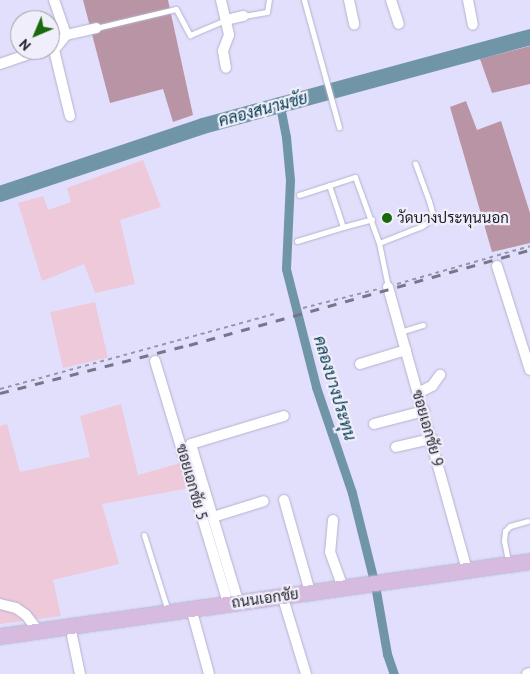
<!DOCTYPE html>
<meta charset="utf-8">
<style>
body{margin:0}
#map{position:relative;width:530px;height:674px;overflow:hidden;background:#e1dffc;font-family:"PT Sans",Sarabun,sans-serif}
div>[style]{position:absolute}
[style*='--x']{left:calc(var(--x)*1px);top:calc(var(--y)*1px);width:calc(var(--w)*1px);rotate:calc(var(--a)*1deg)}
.green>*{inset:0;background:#eec9da;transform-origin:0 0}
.forest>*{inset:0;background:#b994a5}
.canal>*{height:9px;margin:-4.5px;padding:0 4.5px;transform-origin:4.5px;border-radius:4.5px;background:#7095a7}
.river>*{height:16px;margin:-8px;padding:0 8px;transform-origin:8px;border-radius:8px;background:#7095a7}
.path>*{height:2px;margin-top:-1px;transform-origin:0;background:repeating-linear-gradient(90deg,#9795ab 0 4px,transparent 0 8px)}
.roads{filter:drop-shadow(0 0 1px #b4b2cd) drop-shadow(0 0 1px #b4b2cd)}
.lane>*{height:5px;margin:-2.5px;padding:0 2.5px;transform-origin:2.5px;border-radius:2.5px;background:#fff}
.street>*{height:10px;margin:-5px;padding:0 5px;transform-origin:5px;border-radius:5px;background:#fff}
.primary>*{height:15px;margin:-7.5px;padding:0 7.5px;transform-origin:7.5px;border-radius:7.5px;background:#d7bbde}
.rail>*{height:2.5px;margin-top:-1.25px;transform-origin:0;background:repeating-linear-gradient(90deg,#777688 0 9px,transparent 0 18px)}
.dots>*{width:14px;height:14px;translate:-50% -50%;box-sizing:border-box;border:2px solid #efeefa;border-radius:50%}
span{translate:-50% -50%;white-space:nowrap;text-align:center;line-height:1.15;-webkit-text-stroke:4.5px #efeefa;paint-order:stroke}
.poi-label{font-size:15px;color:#201f29}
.left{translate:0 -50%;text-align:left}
.street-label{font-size:15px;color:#201f29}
.water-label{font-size:16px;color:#01394d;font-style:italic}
.north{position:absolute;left:10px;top:10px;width:50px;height:50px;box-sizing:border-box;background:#efeefa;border:1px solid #9c9ba6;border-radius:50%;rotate:225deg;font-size:14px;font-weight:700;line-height:20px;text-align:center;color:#201f29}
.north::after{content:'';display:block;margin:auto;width:18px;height:22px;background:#196809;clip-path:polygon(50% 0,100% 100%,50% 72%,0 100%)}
</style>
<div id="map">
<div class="green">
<div style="clip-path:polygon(143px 160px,161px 207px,120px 220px,135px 284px,95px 293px,84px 264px,42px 281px,18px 203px,43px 196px,48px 210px,71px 202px,67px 188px)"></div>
<div style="left:95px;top:302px;width:57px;height:46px;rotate:77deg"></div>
<div style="clip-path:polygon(121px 404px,138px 475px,184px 462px,190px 488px,102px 504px,119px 564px,53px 580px,61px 616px,0 624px,0 426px,7px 424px,20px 472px,90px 457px,80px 416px)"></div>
</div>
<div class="forest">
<div style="clip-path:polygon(83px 0,168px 0,193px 115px,173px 122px,163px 89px,110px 103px)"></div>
<div style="clip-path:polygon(530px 46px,530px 84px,492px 93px,480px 59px)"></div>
<div style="clip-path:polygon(466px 101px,477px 130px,501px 121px,530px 213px,530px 243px,492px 252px,450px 107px)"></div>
</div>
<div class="canal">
<div style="--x:280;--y:106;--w:32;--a:79"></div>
<div style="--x:286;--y:137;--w:43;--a:84.7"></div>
<div style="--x:290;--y:180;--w:89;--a:92.6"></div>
<div style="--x:286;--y:269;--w:122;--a:75.7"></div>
<div style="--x:316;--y:387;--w:112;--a:71.2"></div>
<div style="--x:352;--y:493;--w:95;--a:76"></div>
<div style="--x:375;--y:585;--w:70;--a:80.1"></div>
<div style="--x:387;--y:654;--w:21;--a:71"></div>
</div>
<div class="river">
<div style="--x:0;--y:194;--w:214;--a:-18.5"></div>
<div style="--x:203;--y:126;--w:339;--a:-15.2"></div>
</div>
<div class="path">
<div style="--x:397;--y:284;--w:138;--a:-15.9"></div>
<div style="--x:303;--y:308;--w:77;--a:-14.2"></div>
<div style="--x:0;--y:389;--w:284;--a:-15.3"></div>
</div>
<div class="roads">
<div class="lane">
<div style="--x:304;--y:0;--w:132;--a:74.6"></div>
<div style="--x:244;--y:16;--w:23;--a:-10"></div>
<div style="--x:267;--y:12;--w:12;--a:-81"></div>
<div style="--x:96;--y:28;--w:82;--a:-13.4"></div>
<div style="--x:176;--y:9;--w:30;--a:62"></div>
<div style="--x:190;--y:35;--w:39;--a:-23"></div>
<div style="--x:329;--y:185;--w:44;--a:71.6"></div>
<div style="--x:343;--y:227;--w:30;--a:-15"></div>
<div style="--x:299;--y:195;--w:59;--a:-17.8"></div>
<div style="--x:355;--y:177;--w:70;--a:70"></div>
<div style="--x:379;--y:243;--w:45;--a:78.4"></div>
<div style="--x:297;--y:241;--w:48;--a:-16.9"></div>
<div style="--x:379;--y:243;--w:46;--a:-21.6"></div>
<div style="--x:422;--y:226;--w:11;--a:-34"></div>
<div style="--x:431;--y:220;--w:5;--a:-68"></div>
<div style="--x:433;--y:215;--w:15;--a:-106"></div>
<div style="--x:429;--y:201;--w:40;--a:-110.2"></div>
<div style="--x:400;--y:332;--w:24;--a:-17"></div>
<div style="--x:144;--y:535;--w:80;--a:72.5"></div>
<div style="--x:508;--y:561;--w:20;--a:-101"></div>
<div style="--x:504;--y:541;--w:10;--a:-84"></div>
<div style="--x:505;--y:531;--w:7;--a:-45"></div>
<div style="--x:510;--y:526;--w:18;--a:-16"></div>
</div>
<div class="street">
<div style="--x:54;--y:0;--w:37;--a:71"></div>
<div style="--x:66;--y:35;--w:19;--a:129"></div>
<div style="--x:54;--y:50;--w:68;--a:76.4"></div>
<div style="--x:221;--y:0;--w:36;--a:77"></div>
<div style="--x:229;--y:35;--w:17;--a:111"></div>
<div style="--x:223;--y:51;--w:17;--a:80"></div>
<div style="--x:349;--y:0;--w:25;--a:78"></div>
<div style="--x:391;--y:0;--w:25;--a:72"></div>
<div style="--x:468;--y:0;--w:25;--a:79"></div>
<div style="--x:226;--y:20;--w:18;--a:-13"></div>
<div style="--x:66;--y:35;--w:31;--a:-13"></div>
<div style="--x:0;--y:64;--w:43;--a:-18.9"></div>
<div style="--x:497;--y:266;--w:109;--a:72.4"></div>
<div style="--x:388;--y:287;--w:294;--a:74.4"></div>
<div style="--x:155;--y:361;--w:253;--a:73.2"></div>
<div style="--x:360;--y:364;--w:48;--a:-16.9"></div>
<div style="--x:418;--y:393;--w:16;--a:-27"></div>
<div style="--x:432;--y:386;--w:14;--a:-54"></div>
<div style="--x:374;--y:424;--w:52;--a:-14.6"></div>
<div style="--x:396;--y:447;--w:37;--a:-13"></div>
<div style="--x:284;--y:500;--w:96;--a:74.2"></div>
<div style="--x:213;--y:517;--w:53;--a:-17.4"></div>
<div style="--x:333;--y:520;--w:32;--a:95"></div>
<div style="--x:330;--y:552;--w:37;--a:70"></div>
<div style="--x:282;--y:595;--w:83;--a:73.1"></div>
<div style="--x:238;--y:601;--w:164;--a:-106.7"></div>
<div style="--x:191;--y:444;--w:97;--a:-16.8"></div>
<div style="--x:0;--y:604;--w:16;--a:14"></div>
<div style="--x:16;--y:608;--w:12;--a:35"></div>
<div style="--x:26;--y:615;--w:20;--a:53"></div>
<div style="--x:191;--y:608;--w:68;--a:74.7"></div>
<div style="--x:70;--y:626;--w:49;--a:78.2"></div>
<div style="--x:527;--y:674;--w:3;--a:-18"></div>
</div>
<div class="primary">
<div style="--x:0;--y:636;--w:535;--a:-8.05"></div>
</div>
</div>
<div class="rail">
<div style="--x:0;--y:393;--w:195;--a:-14.3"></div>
<div style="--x:189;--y:345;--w:354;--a:-15.6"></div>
</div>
<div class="dots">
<div style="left:387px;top:218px;background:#196809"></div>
</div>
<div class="poi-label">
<span class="left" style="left:397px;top:218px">วัดบางประทุนนอก</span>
</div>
<div class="street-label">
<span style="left:428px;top:428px;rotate:74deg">ซอยเอกชัย 9</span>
<span style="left:192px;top:482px;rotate:74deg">ซอยเอกชัย 5</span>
<span style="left:265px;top:598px;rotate:-8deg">ถนนเอกชัย</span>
</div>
<div class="water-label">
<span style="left:263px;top:109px;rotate:-15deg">คลองสนามชัย</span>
<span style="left:335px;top:388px;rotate:73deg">คลองบางประทุน</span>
</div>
<div class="north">N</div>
</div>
